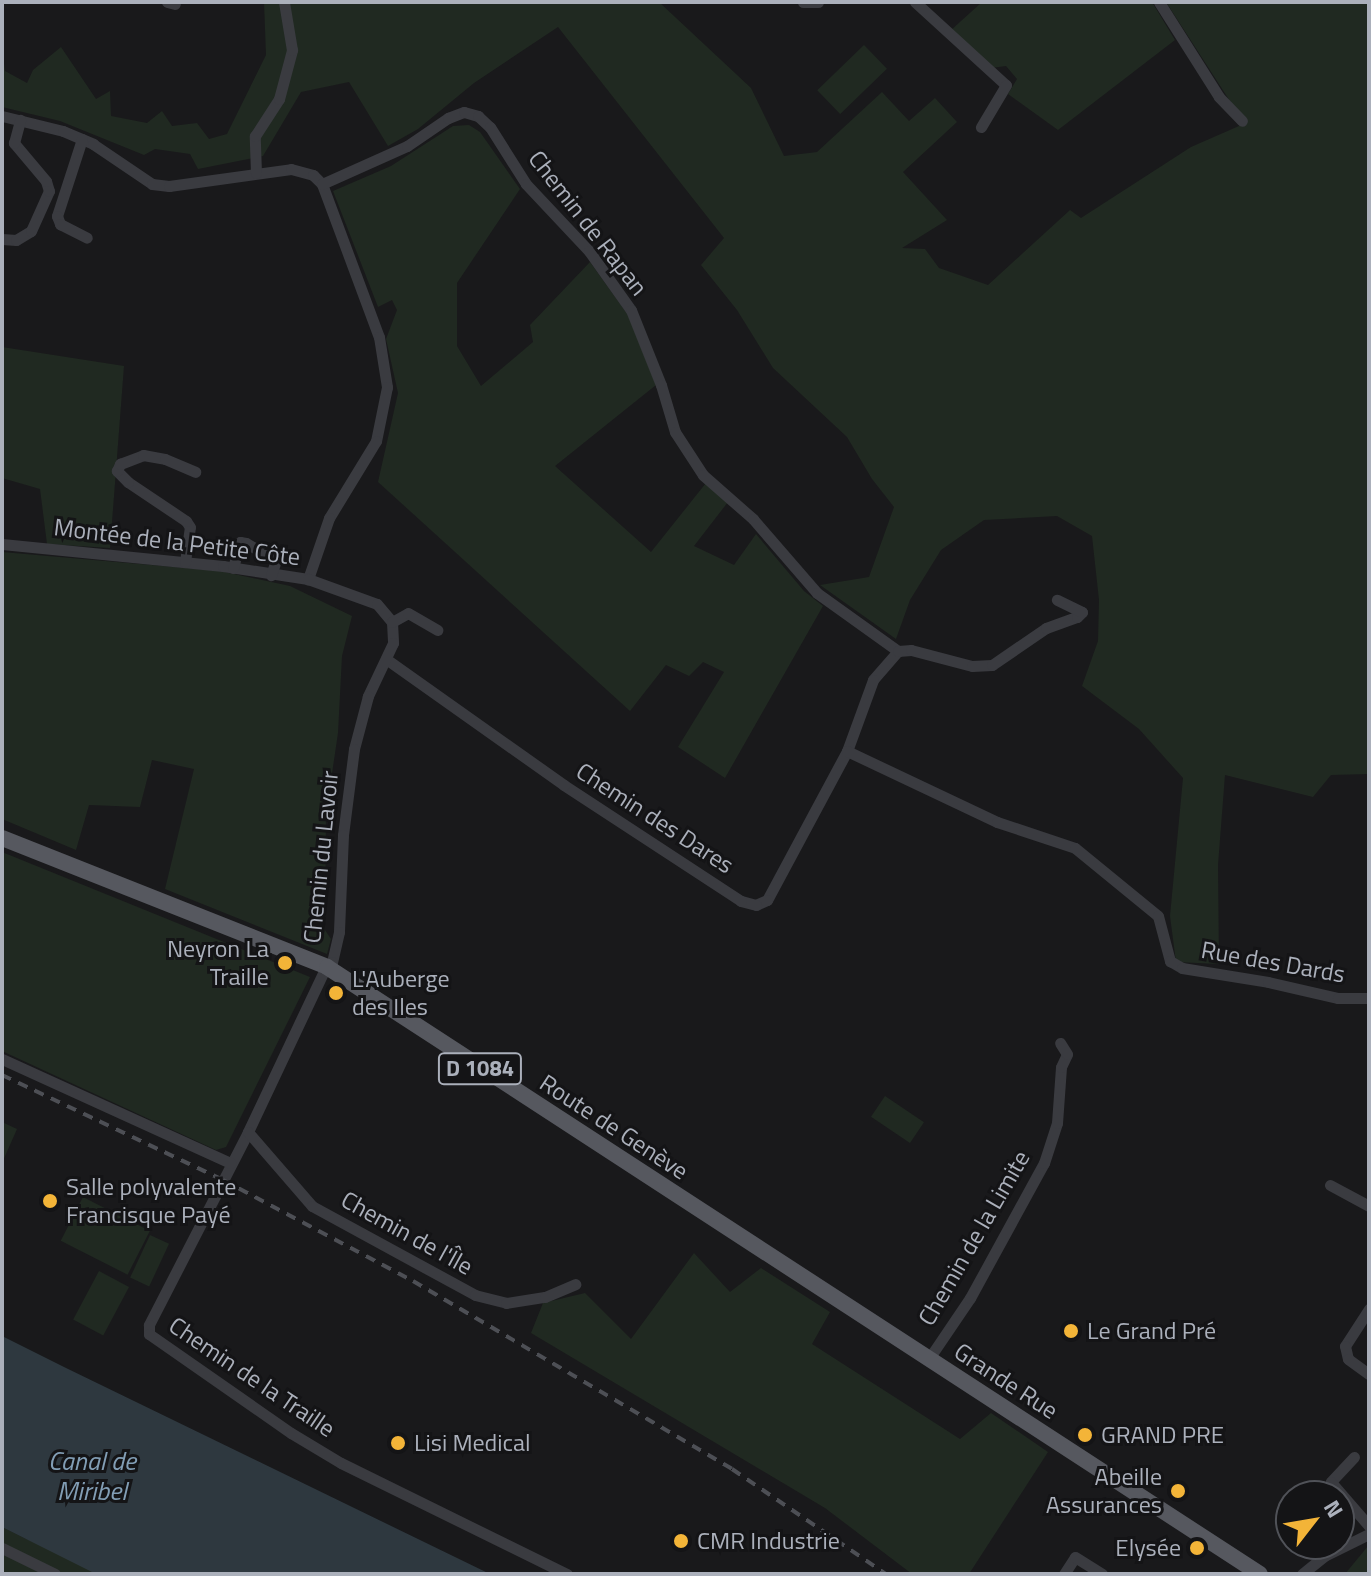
<!DOCTYPE html>
<meta charset="utf-8">
<style>
body{margin:0}
#map{position:relative;width:1371px;height:1576px;overflow:hidden;background:#19191b;font-family:"Titillium Web",sans-serif}
div>[style]{position:absolute}
[style*='--x']{left:calc(var(--x)*1px);top:calc(var(--y)*1px);width:calc(var(--w)*1px);rotate:calc(var(--a)*1deg)}
.green>*{inset:0;background:#202921;transform-origin:0 0}
.water>*{inset:0;background:#2e383f}
.street>*{height:11px;margin:-5.5px;padding:0 5.5px;transform-origin:5.5px;border-radius:5.5px;background:#3a3b40}
.primary>*{height:16px;margin:-8px;padding:0 8px;transform-origin:8px;border-radius:8px;background:#56585f}
.rail>*{height:4px;margin-top:-2px;transform-origin:0;background:repeating-linear-gradient(90deg,#4d4f55 0 10px,transparent 0 18px)}
.dots>*{width:22px;height:22px;translate:-50% -50%;box-sizing:border-box;border:4px solid #141416;border-radius:50%}
span{translate:-50% -50%;white-space:nowrap;text-align:center;line-height:1.15;-webkit-text-stroke:6px #141416;paint-order:stroke}
.shield-label span{padding:2px 6px;background:#141416;border:2px solid;border-radius:6px;-webkit-text-stroke-width:0}
.shield-label{font-size:22px;color:#abb0bb;font-weight:700}
.street-label{font-size:24px;color:#abb0bb}
.poi-label{font-size:24px;color:#abb0bb}
.right{translate:-100% -50%;text-align:right}
.left{translate:0 -50%;text-align:left}
.water-label{font-size:26px;color:#829eb5;font-style:italic}
.frame{position:absolute;inset:0;border:4px solid #abb0bb;pointer-events:none}
.north{position:absolute;left:1275px;top:1480px;width:80px;height:80px;box-sizing:border-box;background:#141416;border:2px solid #505258;border-radius:50%;rotate:59deg;font-size:22px;font-weight:700;line-height:32px;text-align:center;color:#abb0bb}
.north::after{content:'';display:block;margin:auto;width:28px;height:36px;background:#f3b438;clip-path:polygon(50% 0,100% 100%,50% 72%,0 100%)}
</style>
<div id="map">
<div class="green">
<div style="clip-path:polygon(264px 2px,659px 2px,751px 88px,784px 156px,817px 152px,882px 92px,909px 121px,935px 98px,957px 122px,903px 172px,947px 220px,902px 248px,925px 249px,939px 268px,988px 285px,1070px 210px,1081px 218px,1191px 147px,1239px 126px,1237px 112px,1166px 2px,1369px 2px,1369px 774px,1331px 775px,1313px 797px,1225px 775px,1218px 865px,1219px 964px,1176px 962px,1170px 916px,1183px 778px,1139px 729px,1082px 686px,1098px 641px,1099px 600px,1092px 536px,1057px 516px,984px 520px,941px 550px,910px 600px,896px 639px,820px 585px,869px 577px,894px 507px,872px 479px,847px 437px,773px 368px,737px 310px,701px 265px,724px 238px,558px 27px,474px 83px,418px 129px,388px 146px,349px 82px,301px 92px,263px 156px,198px 169px,190px 154px,155px 149px,144px 155px,60px 121px,2px 107px,2px 48px,5px 71px,27px 83px,33px 70px,61px 47px,96px 99px,110px 91px,111px 116px,147px 123px,162px 111px,172px 126px,197px 123px,209px 139px,227px 134px,266px 55px)"></div>
<div style="clip-path:polygon(982px 2px,1152px 2px,1175px 40px,1058px 130px,1008px 94px,1017px 79px,1006px 66px,991px 68px,950px 31px)"></div>
<div style="left:864px;top:45px;width:33px;height:65px;rotate:46deg"></div>
<div style="clip-path:polygon(469px 125px,480px 132px,520px 189px,457px 283px,457px 346px,481px 386px,533px 342px,530px 325px,590px 262px,628px 315px,656px 385px,555px 466px,651px 552px,706px 483px,728px 502px,694px 546px,734px 565px,756px 534px,804px 591px,823px 606px,725px 778px,678px 747px,724px 672px,703px 662px,689px 676px,666px 665px,630px 711px,378px 482px,398px 393px,386px 339px,397px 310px,392px 300px,378px 307px,333px 191px,391px 166px,453px 126px)"></div>
<div style="clip-path:polygon(2px 347px,124px 366px,110px 548px,47px 544px,40px 489px,2px 478px)"></div>
<div style="clip-path:polygon(2px 552px,220px 571px,290px 586px,352px 616px,342px 656px,338px 733px,326px 814px,325px 930px,331px 939px,327px 954px,165px 889px,194px 769px,152px 760px,140px 807px,89px 805px,76px 850px,2px 819px)"></div>
<div style="clip-path:polygon(2px 852px,310px 977px,226px 1147px,216px 1150px,2px 1051px)"></div>
<div style="left:885px;top:1096px;width:47px;height:25px;rotate:34deg"></div>
<div style="clip-path:polygon(2px 1122px,17px 1129px,2px 1163px)"></div>
<div style="left:83px;top:1197px;width:75px;height:49px;rotate:27deg"></div>
<div style="left:150px;top:1235px;width:21px;height:47px;rotate:25deg"></div>
<div style="clip-path:polygon(694px 1253px,730px 1292px,761px 1268px,830px 1312px,812px 1344px,960px 1439px,991px 1413px,1048px 1452px,969px 1574px,912px 1574px,825px 1508px,531px 1333px,543px 1303px,585px 1293px,631px 1339px)"></div>
<div style="left:99px;top:1271px;width:34px;height:55px;rotate:28deg"></div>
<div style="clip-path:polygon(2px 1527px,24px 1538px,111px 1574px,2px 1574px)"></div>
<div style="clip-path:polygon(1368px 1546px,1369px 1574px,1345px 1574px)"></div>
</div>
<div class="water">
<div style="clip-path:polygon(2px 1336px,64px 1367px,490px 1574px,96px 1574px,2px 1527px)"></div>
</div>
<div class="street">
<div style="--x:167;--y:2;--w:8;--a:14"></div>
<div style="--x:803;--y:2;--w:15;--a:0"></div>
<div style="--x:915;--y:2;--w:123;--a:42.4"></div>
<div style="--x:1006;--y:85;--w:49;--a:120.8"></div>
<div style="--x:1159;--y:2;--w:112;--a:57.7"></div>
<div style="--x:1219;--y:97;--w:33;--a:46"></div>
<div style="--x:2;--y:116;--w:63;--a:13.8"></div>
<div style="--x:63;--y:131;--w:33;--a:23"></div>
<div style="--x:93;--y:144;--w:71;--a:34.1"></div>
<div style="--x:152;--y:184;--w:17;--a:7"></div>
<div style="--x:169;--y:186;--w:123;--a:-7.9"></div>
<div style="--x:291;--y:169;--w:23;--a:15"></div>
<div style="--x:313;--y:175;--w:13;--a:45"></div>
<div style="--x:322;--y:184;--w:163;--a:69.6"></div>
<div style="--x:379;--y:337;--w:51;--a:80.9"></div>
<div style="--x:387;--y:387;--w:55;--a:101.5"></div>
<div style="--x:376;--y:441;--w:90;--a:121.4"></div>
<div style="--x:329;--y:518;--w:65;--a:109"></div>
<div style="--x:82;--y:139;--w:81;--a:108"></div>
<div style="--x:57;--y:216;--w:9;--a:69"></div>
<div style="--x:60;--y:224;--w:30;--a:27"></div>
<div style="--x:256;--y:173;--w:37;--a:-92"></div>
<div style="--x:255;--y:136;--w:44;--a:-57"></div>
<div style="--x:279;--y:99;--w:51;--a:-75.1"></div>
<div style="--x:292;--y:50;--w:49;--a:-99.5"></div>
<div style="--x:322;--y:184;--w:93;--a:-24.1"></div>
<div style="--x:407;--y:146;--w:50;--a:-34.3"></div>
<div style="--x:448;--y:118;--w:17;--a:-21"></div>
<div style="--x:464;--y:112;--w:15;--a:16"></div>
<div style="--x:478;--y:116;--w:16;--a:43"></div>
<div style="--x:490;--y:127;--w:67;--a:57.7"></div>
<div style="--x:526;--y:184;--w:92;--a:46.8"></div>
<div style="--x:589;--y:251;--w:72;--a:54.6"></div>
<div style="--x:631;--y:310;--w:81;--a:68.2"></div>
<div style="--x:661;--y:385;--w:49;--a:73.4"></div>
<div style="--x:675;--y:432;--w:51;--a:56.9"></div>
<div style="--x:703;--y:475;--w:67;--a:41.3"></div>
<div style="--x:753;--y:519;--w:98;--a:49.1"></div>
<div style="--x:817;--y:593;--w:100;--a:35.6"></div>
<div style="--x:898;--y:651;--w:38;--a:131"></div>
<div style="--x:873;--y:680;--w:76;--a:110.1"></div>
<div style="--x:847;--y:751;--w:169;--a:118.2"></div>
<div style="--x:767;--y:900;--w:12;--a:156"></div>
<div style="--x:756;--y:905;--w:16;--a:-165"></div>
<div style="--x:741;--y:901;--w:212;--a:-146.8"></div>
<div style="--x:564;--y:785;--w:218;--a:-144.7"></div>
<div style="--x:2;--y:239;--w:14;--a:4"></div>
<div style="--x:16;--y:240;--w:17;--a:-31"></div>
<div style="--x:31;--y:231;--w:44;--a:-65.8"></div>
<div style="--x:49;--y:191;--w:10;--a:-107"></div>
<div style="--x:46;--y:181;--w:50;--a:-130.1"></div>
<div style="--x:14;--y:143;--w:24;--a:-75"></div>
<div style="--x:2;--y:544;--w:222;--a:5.7"></div>
<div style="--x:223;--y:566;--w:86;--a:8.7"></div>
<div style="--x:308;--y:579;--w:73;--a:19.9"></div>
<div style="--x:377;--y:604;--w:23;--a:50"></div>
<div style="--x:392;--y:622;--w:21;--a:87"></div>
<div style="--x:393;--y:643;--w:59;--a:115.3"></div>
<div style="--x:368;--y:696;--w:55;--a:104.8"></div>
<div style="--x:354;--y:749;--w:87;--a:97.3"></div>
<div style="--x:343;--y:835;--w:97;--a:92.4"></div>
<div style="--x:339;--y:932;--w:31;--a:103"></div>
<div style="--x:332;--y:962;--w:14;--a:129"></div>
<div style="--x:323;--y:973;--w:176;--a:115.3"></div>
<div style="--x:248;--y:1132;--w:217;--a:117.2"></div>
<div style="--x:149;--y:1325;--w:9;--a:90"></div>
<div style="--x:149;--y:1334;--w:173;--a:34.9"></div>
<div style="--x:291;--y:1433;--w:58;--a:31"></div>
<div style="--x:341;--y:1463;--w:252;--a:26.2"></div>
<div style="--x:185;--y:562;--w:35;--a:-82"></div>
<div style="--x:190;--y:527;--w:7;--a:-124"></div>
<div style="--x:186;--y:521;--w:70;--a:-146.1"></div>
<div style="--x:128;--y:482;--w:16;--a:-135"></div>
<div style="--x:117;--y:471;--w:8;--a:-67"></div>
<div style="--x:120;--y:464;--w:25;--a:-21"></div>
<div style="--x:143;--y:455;--w:22;--a:10"></div>
<div style="--x:165;--y:459;--w:33;--a:23"></div>
<div style="--x:233;--y:568;--w:27;--a:-75"></div>
<div style="--x:240;--y:542;--w:6;--a:9"></div>
<div style="--x:246;--y:543;--w:34;--a:30"></div>
<div style="--x:276;--y:560;--w:16;--a:108"></div>
<div style="--x:392;--y:622;--w:18;--a:-29"></div>
<div style="--x:408;--y:613;--w:34;--a:30"></div>
<div style="--x:898;--y:651;--w:13;--a:-4"></div>
<div style="--x:911;--y:650;--w:63;--a:14.7"></div>
<div style="--x:972;--y:666;--w:20;--a:-3"></div>
<div style="--x:992;--y:665;--w:65;--a:-34.4"></div>
<div style="--x:1046;--y:628;--w:33;--a:-20"></div>
<div style="--x:1077;--y:617;--w:7;--a:-45"></div>
<div style="--x:1082;--y:612;--w:28;--a:-154"></div>
<div style="--x:847;--y:751;--w:166;--a:25.3"></div>
<div style="--x:997;--y:822;--w:82;--a:18.4"></div>
<div style="--x:1075;--y:848;--w:107;--a:39.3"></div>
<div style="--x:1158;--y:916;--w:47;--a:75.1"></div>
<div style="--x:1170;--y:961;--w:14;--a:30"></div>
<div style="--x:1182;--y:968;--w:87;--a:9.2"></div>
<div style="--x:1268;--y:982;--w:72;--a:12.9"></div>
<div style="--x:1338;--y:998;--w:31;--a:0"></div>
<div style="--x:2;--y:1059;--w:251;--a:24.5"></div>
<div style="--x:248;--y:1132;--w:98;--a:49.1"></div>
<div style="--x:312;--y:1206;--w:186;--a:28.6"></div>
<div style="--x:475;--y:1295;--w:32;--a:14"></div>
<div style="--x:506;--y:1303;--w:39;--a:-9"></div>
<div style="--x:545;--y:1297;--w:33;--a:-23"></div>
<div style="--x:1330;--y:1185;--w:44;--a:28.3"></div>
<div style="--x:1369;--y:1309;--w:44;--a:123"></div>
<div style="--x:1345;--y:1346;--w:13;--a:77"></div>
<div style="--x:1348;--y:1359;--w:26;--a:36"></div>
<div style="--x:928;--y:1360;--w:75;--a:-55.9"></div>
<div style="--x:970;--y:1298;--w:154;--a:-61.3"></div>
<div style="--x:1044;--y:1163;--w:42;--a:-72"></div>
<div style="--x:1057;--y:1123;--w:56;--a:-85.9"></div>
<div style="--x:1061;--y:1067;--w:14;--a:-65"></div>
<div style="--x:1067;--y:1054;--w:13;--a:-122"></div>
<div style="--x:1354;--y:1457;--w:34;--a:133"></div>
<div style="--x:1331;--y:1482;--w:58;--a:49.2"></div>
<div style="--x:2;--y:1548;--w:59;--a:26.1"></div>
<div style="--x:1064;--y:1574;--w:20;--a:-57"></div>
<div style="--x:1075;--y:1557;--w:32;--a:32"></div>
<div style="--x:1302;--y:1574;--w:28;--a:-39"></div>
<div style="--x:1324;--y:1556;--w:50;--a:-26.1"></div>
</div>
<div class="primary">
<div style="--x:2;--y:838;--w:350;--a:21.6"></div>
<div style="--x:327;--y:967;--w:1113;--a:33.05"></div>
</div>
<div class="rail">
<div style="--x:2;--y:1075;--w:245;--a:25.4"></div>
<div style="--x:223;--y:1180;--w:215;--a:28"></div>
<div style="--x:413;--y:1281;--w:370;--a:30.5"></div>
<div style="--x:732;--y:1469;--w:186;--a:34.3"></div>
</div>
<div class="dots">
<div style="left:285px;top:963px;background:#f3b438"></div>
<div style="left:336px;top:993px;background:#f3b438"></div>
<div style="left:50px;top:1201px;background:#f3b438"></div>
<div style="left:1071px;top:1331px;background:#f3b438"></div>
<div style="left:1085px;top:1435px;background:#f3b438"></div>
<div style="left:398px;top:1443px;background:#f3b438"></div>
<div style="left:1178px;top:1491px;background:#f3b438"></div>
<div style="left:681px;top:1541px;background:#f3b438"></div>
<div style="left:1197px;top:1548px;background:#f3b438"></div>
</div>
<div class="shield-label">
<span style="left:480px;top:1069px">D 1084</span>
</div>
<div class="street-label">
<span style="left:588px;top:223px;rotate:52deg">Chemin de Rapan</span>
<span style="left:177px;top:542px;rotate:7deg">Montée de la Petite Côte</span>
<span style="left:655px;top:818px;rotate:33deg">Chemin des Dares</span>
<span style="left:321px;top:857px;rotate:-84deg">Chemin du Lavoir</span>
<span style="left:1273px;top:962px;rotate:10deg">Rue des Dards</span>
<span style="left:614px;top:1127px;rotate:33deg">Route de Genève</span>
<span style="left:407px;top:1233px;rotate:29deg">Chemin de l'Île</span>
<span style="left:974px;top:1238px;rotate:-60deg">Chemin de la Limite</span>
<span style="left:252px;top:1377px;rotate:34deg">Chemin de la Traille</span>
<span style="left:1006px;top:1381px;rotate:33deg">Grande Rue</span>
</div>
<div class="poi-label">
<span class="right" style="left:269px;top:963px">Neyron La<br>Traille</span>
<span class="left" style="left:352px;top:993px">L'Auberge<br>des Iles</span>
<span class="left" style="left:66px;top:1201px">Salle polyvalente<br>Francisque Payé</span>
<span class="left" style="left:1087px;top:1331px">Le Grand Pré</span>
<span class="left" style="left:1101px;top:1435px">GRAND PRE</span>
<span class="left" style="left:414px;top:1443px">Lisi Medical</span>
<span class="right" style="left:1162px;top:1491px">Abeille<br>Assurances</span>
<span class="left" style="left:697px;top:1541px">CMR Industrie</span>
<span class="right" style="left:1181px;top:1548px">Elysée</span>
</div>
<div class="water-label">
<span style="left:92px;top:1476px">Canal de<br>Miribel</span>
</div>
<div class="frame"></div>
<div class="north">N</div>
</div>
